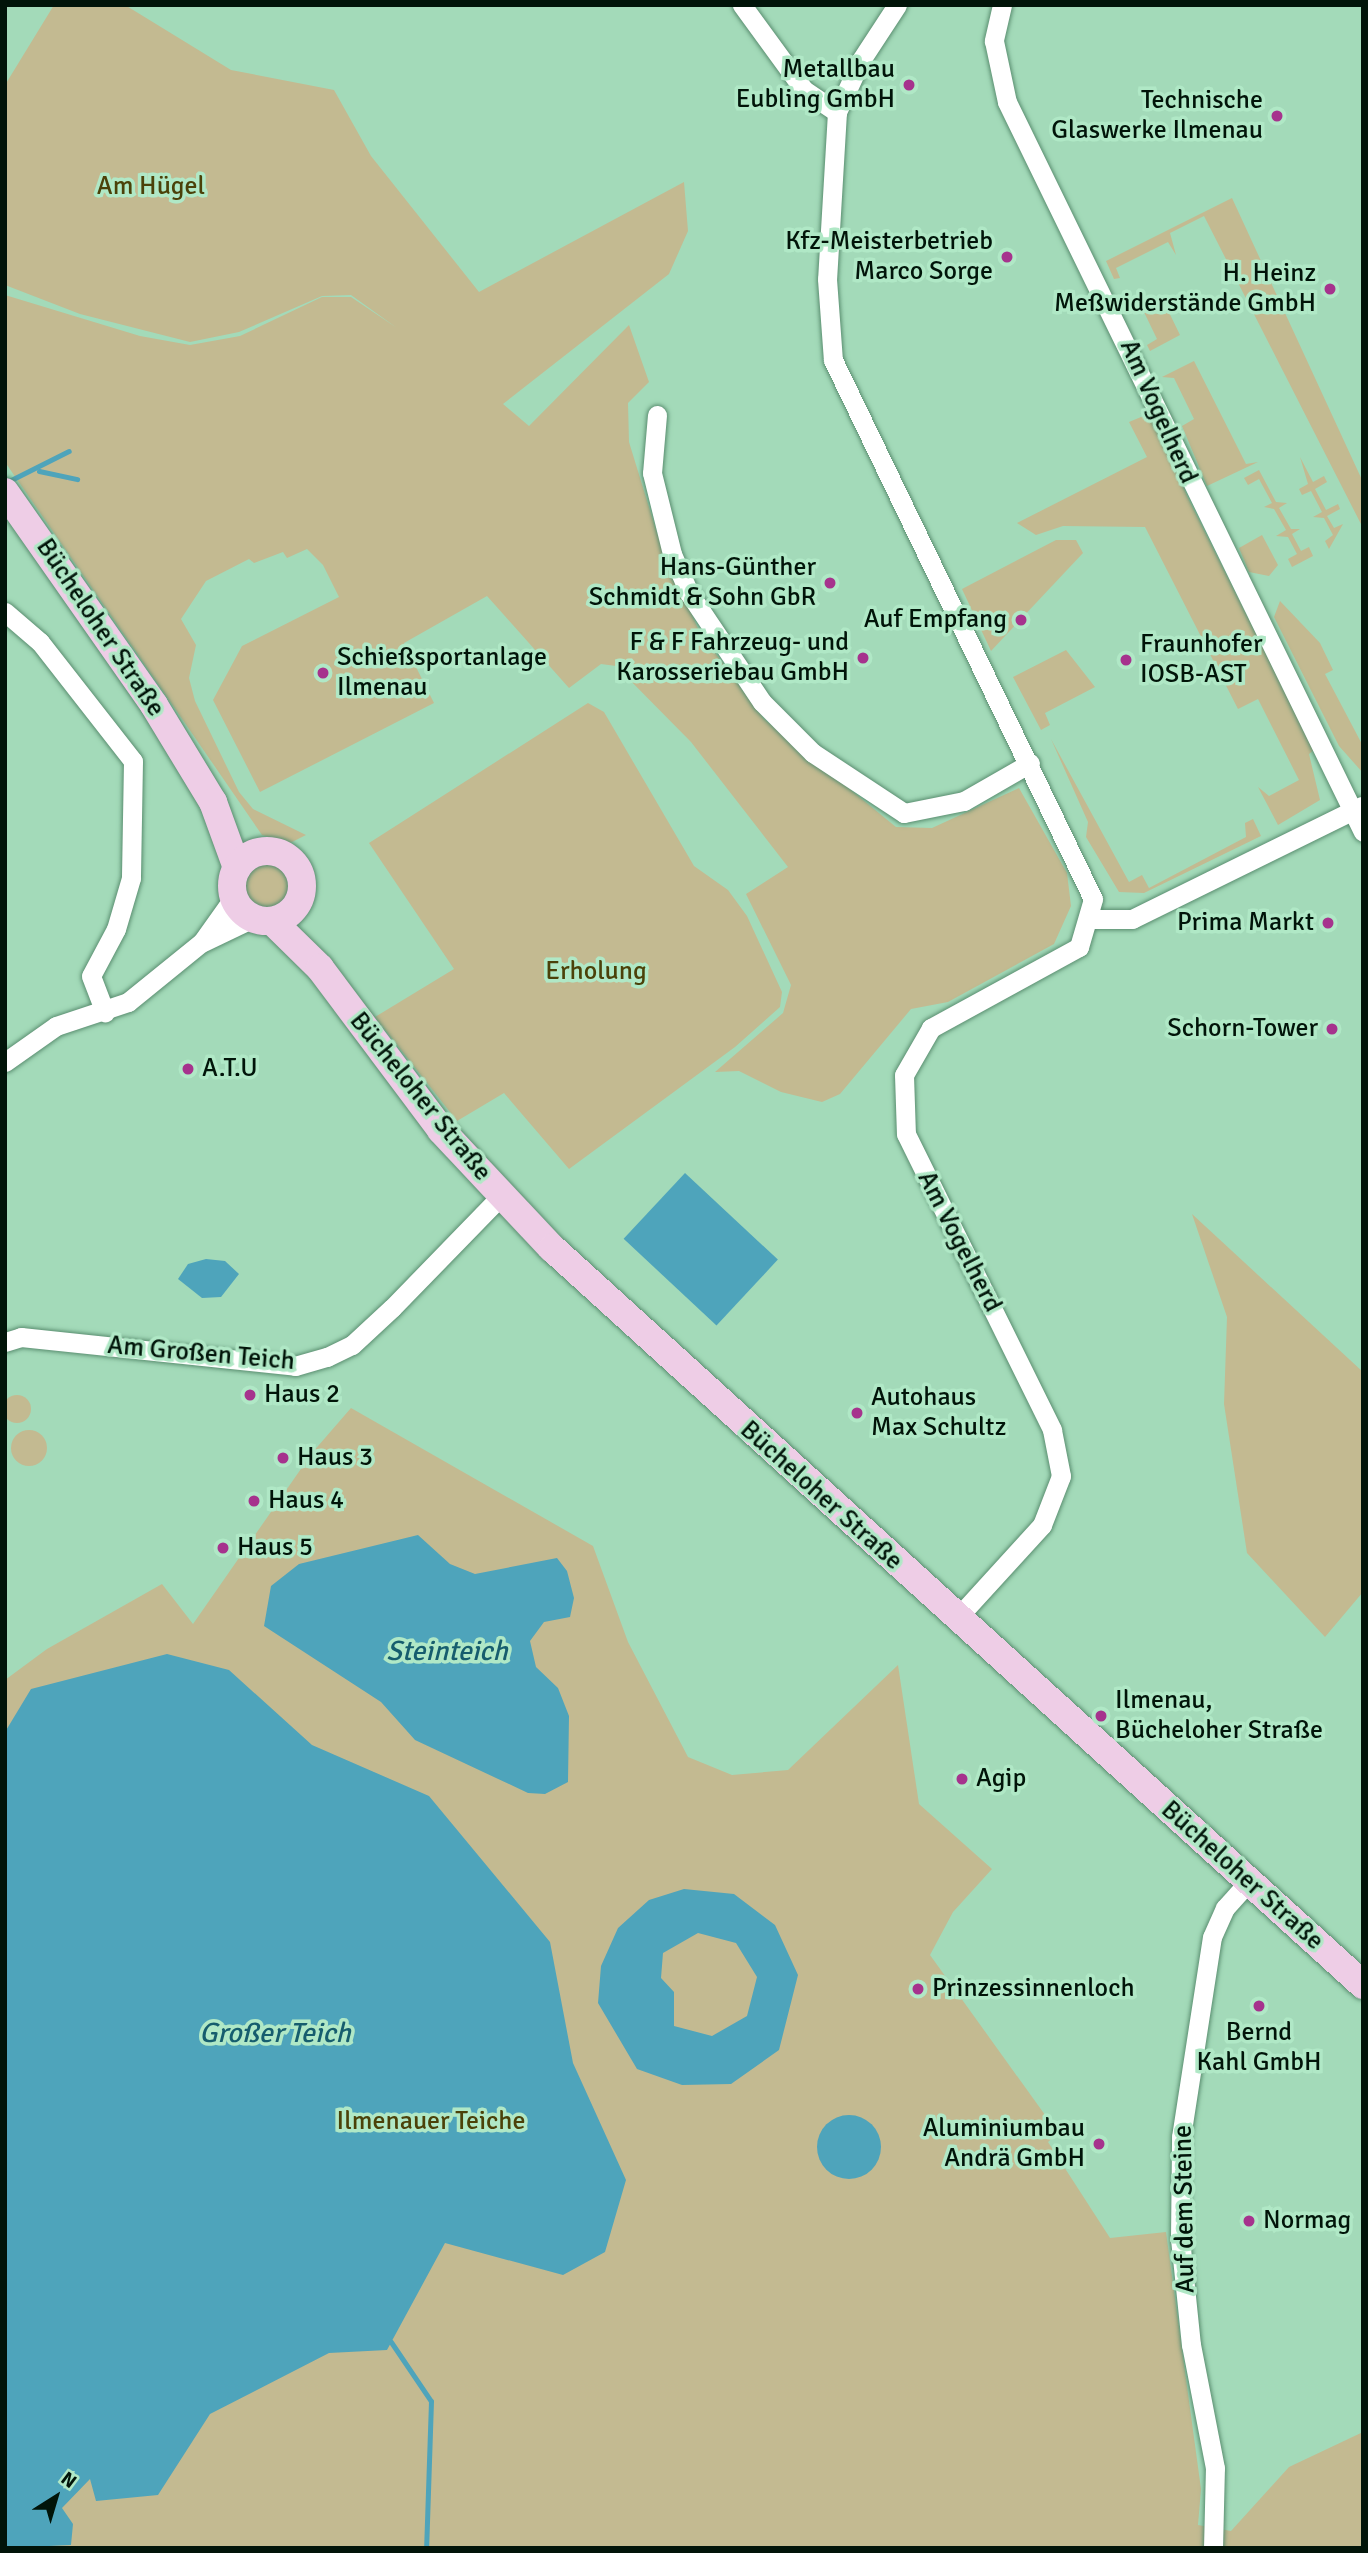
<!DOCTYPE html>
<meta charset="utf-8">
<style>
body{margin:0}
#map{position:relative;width:1368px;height:2553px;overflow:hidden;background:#a3dab9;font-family:Signika,sans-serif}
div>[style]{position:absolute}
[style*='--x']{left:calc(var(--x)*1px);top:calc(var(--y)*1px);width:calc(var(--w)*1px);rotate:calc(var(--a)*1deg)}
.green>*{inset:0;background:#c3ba91}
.round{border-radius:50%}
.water>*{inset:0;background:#4ea4bb;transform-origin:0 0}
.stream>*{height:5px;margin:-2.5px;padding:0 2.5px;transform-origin:2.5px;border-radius:2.5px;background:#4ea4bb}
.roads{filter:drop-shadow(0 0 2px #5a8e70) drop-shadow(0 0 2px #5a8e70)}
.street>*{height:19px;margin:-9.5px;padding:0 9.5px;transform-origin:9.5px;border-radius:9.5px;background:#fff}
.secondary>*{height:28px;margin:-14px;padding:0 14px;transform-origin:14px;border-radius:14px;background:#eecde6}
.secondary>.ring{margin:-14px;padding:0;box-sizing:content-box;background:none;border:28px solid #eecde6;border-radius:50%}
.dots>*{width:19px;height:19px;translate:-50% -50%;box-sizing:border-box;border:4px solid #b0e8c6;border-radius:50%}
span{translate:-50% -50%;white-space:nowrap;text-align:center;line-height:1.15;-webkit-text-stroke:7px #b0e8c6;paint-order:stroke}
.poi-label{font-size:26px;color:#011409}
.right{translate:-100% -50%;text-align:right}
.left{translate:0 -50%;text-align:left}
.park-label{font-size:26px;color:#4b4109}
.street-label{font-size:26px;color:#011409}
.water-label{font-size:28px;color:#165d6e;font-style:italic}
.frame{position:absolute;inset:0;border:7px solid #011409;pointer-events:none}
.north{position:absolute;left:21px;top:2462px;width:70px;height:70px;-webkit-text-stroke:5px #b0e8c6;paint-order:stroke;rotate:37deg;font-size:19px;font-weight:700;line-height:28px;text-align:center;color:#011409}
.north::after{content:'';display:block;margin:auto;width:24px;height:32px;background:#011409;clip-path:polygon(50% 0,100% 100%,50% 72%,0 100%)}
</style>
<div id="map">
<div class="green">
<div style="clip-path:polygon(54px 5px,125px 5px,231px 70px,334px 90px,371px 156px,479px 292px,684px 182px,688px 231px,669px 274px,503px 404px,529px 426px,629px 325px,649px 382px,628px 403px,629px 442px,657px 533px,699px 631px,764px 719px,896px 827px,932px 828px,1019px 788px,1067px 873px,1071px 906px,1054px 944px,948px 1002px,911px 1009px,840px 1094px,822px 1102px,781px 1092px,739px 1071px,715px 1072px,783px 1013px,791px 985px,746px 894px,788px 867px,691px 742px,616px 666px,601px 664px,569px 688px,487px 596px,404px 643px,434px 703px,260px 792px,213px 700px,242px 646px,339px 597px,323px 565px,307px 549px,287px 558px,283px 552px,254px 563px,249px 559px,206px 581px,181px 619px,196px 645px,189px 678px,195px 701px,239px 792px,253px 809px,306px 835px,290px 843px,262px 835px,5px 462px,5px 295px,140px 336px,190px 345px,240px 336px,322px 297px,351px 297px,397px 328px,351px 295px,322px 296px,239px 332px,190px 342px,80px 314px,5px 285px,5px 85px)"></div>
<div style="clip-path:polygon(1232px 198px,1363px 482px,1363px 528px,1204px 216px,1170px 233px,1176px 255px,1168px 242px,1116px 268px,1120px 278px,1114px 279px,1106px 261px)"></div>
<div style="clip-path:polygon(1163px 300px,1180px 335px,1150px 351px,1147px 345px,1157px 339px,1143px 310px)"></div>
<div style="clip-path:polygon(1194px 361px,1246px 464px,1258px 462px,1207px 486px,1182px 426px,1194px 419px,1174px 378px,1162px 377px)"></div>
<div style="clip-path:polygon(1153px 412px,1188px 498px,1314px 750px,1309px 754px,1320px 800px,1278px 825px,1258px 787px,1269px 796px,1299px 780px,1258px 699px,1238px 709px,1145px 527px,1063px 526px,1036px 535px,1017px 523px,1147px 457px,1129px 422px)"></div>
<div style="clip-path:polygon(1300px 457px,1313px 482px,1324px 476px,1327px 482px,1315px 489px,1326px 510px,1338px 504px,1340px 509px,1327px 516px,1334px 528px,1343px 524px,1329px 549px,1325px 541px,1333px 535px,1324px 518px,1313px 517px,1322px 512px,1311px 491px,1302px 495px,1299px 489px,1308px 484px)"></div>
<div style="clip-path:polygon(1259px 470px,1276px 502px,1287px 503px,1279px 508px,1291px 529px,1300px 529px,1292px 534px,1301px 551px,1309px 547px,1313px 556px,1292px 567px,1288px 559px,1297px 554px,1288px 537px,1276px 536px,1286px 530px,1274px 509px,1264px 507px,1272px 503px,1259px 479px,1248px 485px,1244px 478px)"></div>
<div style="clip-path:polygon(1262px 535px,1278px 565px,1269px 576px,1249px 572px,1239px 548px)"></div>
<div style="clip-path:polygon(1056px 540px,1076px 540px,1083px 553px,991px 651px,962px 589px)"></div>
<div style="clip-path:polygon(1280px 601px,1320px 643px,1333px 670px,1325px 674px,1363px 746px,1363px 773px,1339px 746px,1274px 617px)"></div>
<div style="clip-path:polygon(1066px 650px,1095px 687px,1045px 713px,1050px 725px,1041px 730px,1013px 677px)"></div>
<div style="clip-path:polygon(588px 703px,604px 712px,694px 866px,728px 890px,747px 916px,782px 992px,780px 1007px,735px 1047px,569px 1169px,504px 1093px,457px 1121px,375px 1017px,454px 969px,369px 843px)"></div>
<div style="clip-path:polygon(1051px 739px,1129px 882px,1142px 875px,1149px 888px,1246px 837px,1245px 823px,1253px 819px,1261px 836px,1144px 893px,1119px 892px,1086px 837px,1088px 822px)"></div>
<div class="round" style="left:244px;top:864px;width:46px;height:46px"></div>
<div style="clip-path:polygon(1192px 1214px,1363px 1372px,1363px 1592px,1325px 1637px,1247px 1553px,1224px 1404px,1227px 1317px)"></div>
<div class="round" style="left:3px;top:1395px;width:28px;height:28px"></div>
<div style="clip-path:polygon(351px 1408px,593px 1546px,628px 1642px,688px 1757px,732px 1775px,788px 1770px,898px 1665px,919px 1804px,992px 1869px,953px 1912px,930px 1955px,1058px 2133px,1048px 2142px,1110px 2238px,1166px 2232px,1201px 2489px,1198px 2525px,1231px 2531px,1289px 2467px,1363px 2432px,1363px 2548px,5px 2548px,5px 1680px,47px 1649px,162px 1584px,193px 1624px,312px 1453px)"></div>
<div class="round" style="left:11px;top:1430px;width:36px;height:36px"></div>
</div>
<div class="water">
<div style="left:685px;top:1173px;width:127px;height:90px;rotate:43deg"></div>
<div style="clip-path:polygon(206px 1259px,225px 1261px,239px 1274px,221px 1297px,202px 1298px,178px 1279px,188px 1264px)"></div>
<div style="clip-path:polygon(418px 1535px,450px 1564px,475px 1574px,557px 1558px,567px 1571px,574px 1598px,570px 1617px,544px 1622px,530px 1641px,536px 1667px,558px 1688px,569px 1716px,568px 1782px,545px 1794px,528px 1793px,415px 1740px,381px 1702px,264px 1626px,271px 1586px,299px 1564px)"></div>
<div style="clip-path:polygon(167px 1654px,229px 1670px,312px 1745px,429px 1796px,550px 1942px,573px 2063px,626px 2180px,605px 2252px,563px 2275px,445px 2243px,387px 2350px,329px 2353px,210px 2414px,158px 2495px,96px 2501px,90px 2479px,62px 2508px,73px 2524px,71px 2545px,5px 2548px,5px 1732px,31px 1689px)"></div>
<div style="clip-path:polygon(evenodd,684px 1889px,734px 1894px,775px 1925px,798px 1975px,779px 2050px,731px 2084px,682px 2085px,637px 2069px,598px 2003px,601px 1966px,618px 1928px,649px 1900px,684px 1889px,698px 1933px,736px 1943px,757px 1977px,747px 2016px,712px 2036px,674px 2026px,674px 1992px,661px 1978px,663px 1953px,698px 1933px)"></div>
<div class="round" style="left:817px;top:2115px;width:64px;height:64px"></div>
</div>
<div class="stream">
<div style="--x:39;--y:471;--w:39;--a:12"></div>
<div style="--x:7;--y:482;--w:69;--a:-26.6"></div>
<div style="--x:391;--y:2342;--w:71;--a:55.9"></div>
<div style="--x:431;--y:2401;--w:147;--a:91.9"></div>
</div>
<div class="roads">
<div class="street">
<div style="--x:742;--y:5;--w:105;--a:53.9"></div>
<div style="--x:804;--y:90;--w:40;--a:34"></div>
<div style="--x:897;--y:5;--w:66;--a:123.2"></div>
<div style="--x:861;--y:60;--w:57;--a:114.8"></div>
<div style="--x:837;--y:112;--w:167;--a:93.4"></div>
<div style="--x:827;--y:279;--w:81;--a:85.8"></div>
<div style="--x:833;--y:360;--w:598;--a:64.25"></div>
<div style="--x:1093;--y:899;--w:50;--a:106.3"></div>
<div style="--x:1079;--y:947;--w:169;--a:151.3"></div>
<div style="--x:931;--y:1028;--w:54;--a:119.9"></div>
<div style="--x:904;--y:1075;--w:59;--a:88.1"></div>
<div style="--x:906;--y:1134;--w:330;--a:63.7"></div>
<div style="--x:1052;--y:1430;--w:47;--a:78.9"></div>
<div style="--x:1061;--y:1476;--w:53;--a:111.2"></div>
<div style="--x:1042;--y:1525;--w:126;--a:132.4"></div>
<div style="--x:1002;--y:5;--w:37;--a:103"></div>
<div style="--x:994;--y:41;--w:62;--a:78"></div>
<div style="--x:1007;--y:102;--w:812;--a:64"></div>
<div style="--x:657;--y:415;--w:58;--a:94.9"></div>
<div style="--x:652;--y:473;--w:83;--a:76.1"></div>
<div style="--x:672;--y:554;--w:43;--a:66.4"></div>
<div style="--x:689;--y:593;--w:131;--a:56.2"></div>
<div style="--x:762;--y:702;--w:72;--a:45"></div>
<div style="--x:813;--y:753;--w:109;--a:33.4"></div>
<div style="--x:904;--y:813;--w:61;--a:-11.3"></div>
<div style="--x:964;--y:801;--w:76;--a:-29.9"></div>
<div style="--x:5;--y:612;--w:46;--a:40.6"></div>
<div style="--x:40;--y:642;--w:151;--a:52"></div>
<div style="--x:133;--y:761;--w:117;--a:91"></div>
<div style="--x:131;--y:878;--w:53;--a:106.4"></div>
<div style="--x:116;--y:929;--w:53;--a:118"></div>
<div style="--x:91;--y:976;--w:39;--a:69"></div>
<div style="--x:1092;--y:919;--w:40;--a:0"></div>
<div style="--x:1132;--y:919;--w:256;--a:-26.2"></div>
<div style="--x:203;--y:942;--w:55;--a:-25.6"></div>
<div style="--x:5;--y:1062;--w:62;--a:-35.2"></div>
<div style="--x:56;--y:1026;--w:76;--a:-18.4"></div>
<div style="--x:128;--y:1002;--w:95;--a:-39"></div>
<div style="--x:202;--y:942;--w:55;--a:-54.6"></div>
<div style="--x:5;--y:1342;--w:17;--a:-17"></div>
<div style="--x:21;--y:1337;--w:276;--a:6"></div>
<div style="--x:295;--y:1366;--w:33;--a:-16"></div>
<div style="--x:327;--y:1357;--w:28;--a:-26"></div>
<div style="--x:352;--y:1345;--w:54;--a:-42.8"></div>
<div style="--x:392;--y:1308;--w:156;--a:-45.8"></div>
<div style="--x:1213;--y:2548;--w:80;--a:-88.6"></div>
<div style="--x:1215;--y:2468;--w:125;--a:-101"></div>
<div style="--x:1191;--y:2345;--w:107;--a:-95.9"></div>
<div style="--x:1180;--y:2239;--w:102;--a:-89.4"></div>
<div style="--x:1181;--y:2137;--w:202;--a:-81.2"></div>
<div style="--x:1212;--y:1937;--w:32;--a:-66"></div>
<div style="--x:1225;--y:1908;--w:36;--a:-48"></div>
</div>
<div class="secondary">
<div style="--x:5;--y:492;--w:260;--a:55"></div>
<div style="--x:154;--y:705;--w:114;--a:58.7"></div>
<div style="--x:213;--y:802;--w:70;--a:70"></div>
<div class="ring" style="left:232px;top:851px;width:42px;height:42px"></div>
<div style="--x:272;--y:921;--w:67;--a:44.4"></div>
<div style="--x:320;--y:968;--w:202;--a:53.2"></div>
<div style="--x:441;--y:1130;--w:162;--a:46.8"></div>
<div style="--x:552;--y:1248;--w:1096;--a:42.26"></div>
</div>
</div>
<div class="dots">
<div style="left:909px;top:85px;background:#a6338d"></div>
<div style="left:1277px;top:116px;background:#a6338d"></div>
<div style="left:1007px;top:257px;background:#a6338d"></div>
<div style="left:1330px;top:289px;background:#a6338d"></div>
<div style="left:830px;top:583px;background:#a6338d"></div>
<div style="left:1021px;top:620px;background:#a6338d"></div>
<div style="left:863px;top:658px;background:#a6338d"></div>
<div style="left:1126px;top:660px;background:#a6338d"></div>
<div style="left:323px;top:673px;background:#a6338d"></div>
<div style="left:1328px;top:923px;background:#a6338d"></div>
<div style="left:1332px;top:1029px;background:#a6338d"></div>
<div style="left:188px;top:1069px;background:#a6338d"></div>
<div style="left:250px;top:1395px;background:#a6338d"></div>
<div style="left:857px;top:1413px;background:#a6338d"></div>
<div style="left:283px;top:1458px;background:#a6338d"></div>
<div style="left:254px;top:1501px;background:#a6338d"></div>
<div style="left:223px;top:1548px;background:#a6338d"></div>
<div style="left:1101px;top:1716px;background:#a6338d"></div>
<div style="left:962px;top:1779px;background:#a6338d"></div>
<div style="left:918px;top:1989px;background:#a6338d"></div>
<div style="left:1259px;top:2006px;background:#a6338d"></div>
<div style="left:1099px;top:2144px;background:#a6338d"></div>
<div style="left:1249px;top:2221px;background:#a6338d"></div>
</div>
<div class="poi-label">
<span class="right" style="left:895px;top:85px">Metallbau<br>Eubling GmbH</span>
<span class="right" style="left:1263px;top:116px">Technische<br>Glaswerke Ilmenau</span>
<span class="right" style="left:993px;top:257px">Kfz-Meisterbetrieb<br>Marco Sorge</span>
<span class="right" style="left:1316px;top:289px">H. Heinz<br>Meßwiderstände GmbH</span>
<span class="right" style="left:816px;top:583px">Hans-Günther<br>Schmidt &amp; Sohn GbR</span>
<span class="right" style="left:1007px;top:620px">Auf Empfang</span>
<span class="right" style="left:849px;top:658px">F &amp; F Fahrzeug- und<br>Karosseriebau GmbH</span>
<span class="left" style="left:1140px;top:660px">Fraunhofer<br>IOSB-AST</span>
<span class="left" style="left:337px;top:673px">Schießsportanlage<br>Ilmenau</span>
<span class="right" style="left:1314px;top:923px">Prima Markt</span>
<span class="right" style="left:1318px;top:1029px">Schorn-Tower</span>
<span class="left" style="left:202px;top:1069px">A.T.U</span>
<span class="left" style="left:264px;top:1395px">Haus 2</span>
<span class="left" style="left:871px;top:1413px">Autohaus<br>Max Schultz</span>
<span class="left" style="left:297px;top:1458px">Haus 3</span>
<span class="left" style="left:268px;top:1501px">Haus 4</span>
<span class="left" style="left:237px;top:1548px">Haus 5</span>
<span class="left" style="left:1115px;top:1716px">Ilmenau,<br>Bücheloher Straße</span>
<span class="left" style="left:976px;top:1779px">Agip</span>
<span class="left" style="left:932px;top:1989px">Prinzessinnenloch</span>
<span style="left:1259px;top:2048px">Bernd<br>Kahl GmbH</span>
<span class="right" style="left:1085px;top:2144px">Aluminiumbau<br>Andrä GmbH</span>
<span class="left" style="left:1263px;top:2221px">Normag</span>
</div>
<div class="park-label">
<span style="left:151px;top:187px">Am Hügel</span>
<span style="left:596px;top:972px">Erholung</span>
<span style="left:431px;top:2122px">Ilmenauer Teiche</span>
</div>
<div class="street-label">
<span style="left:1158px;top:412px;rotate:66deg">Am Vogelherd</span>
<span style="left:100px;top:628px;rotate:56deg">Bücheloher Straße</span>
<span style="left:420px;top:1097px;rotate:51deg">Bücheloher Straße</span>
<span style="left:959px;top:1242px;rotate:63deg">Am Vogelherd</span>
<span style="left:201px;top:1354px;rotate:5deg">Am Großen Teich</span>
<span style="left:821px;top:1496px;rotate:42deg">Bücheloher Straße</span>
<span style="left:1242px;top:1876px;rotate:42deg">Bücheloher Straße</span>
<span style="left:1185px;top:2209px;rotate:-91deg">Auf dem Steine</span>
</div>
<div class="water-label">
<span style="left:447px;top:1651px">Steinteich</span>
<span style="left:275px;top:2033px">Großer Teich</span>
</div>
<div class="frame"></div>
<div class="north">N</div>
</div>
